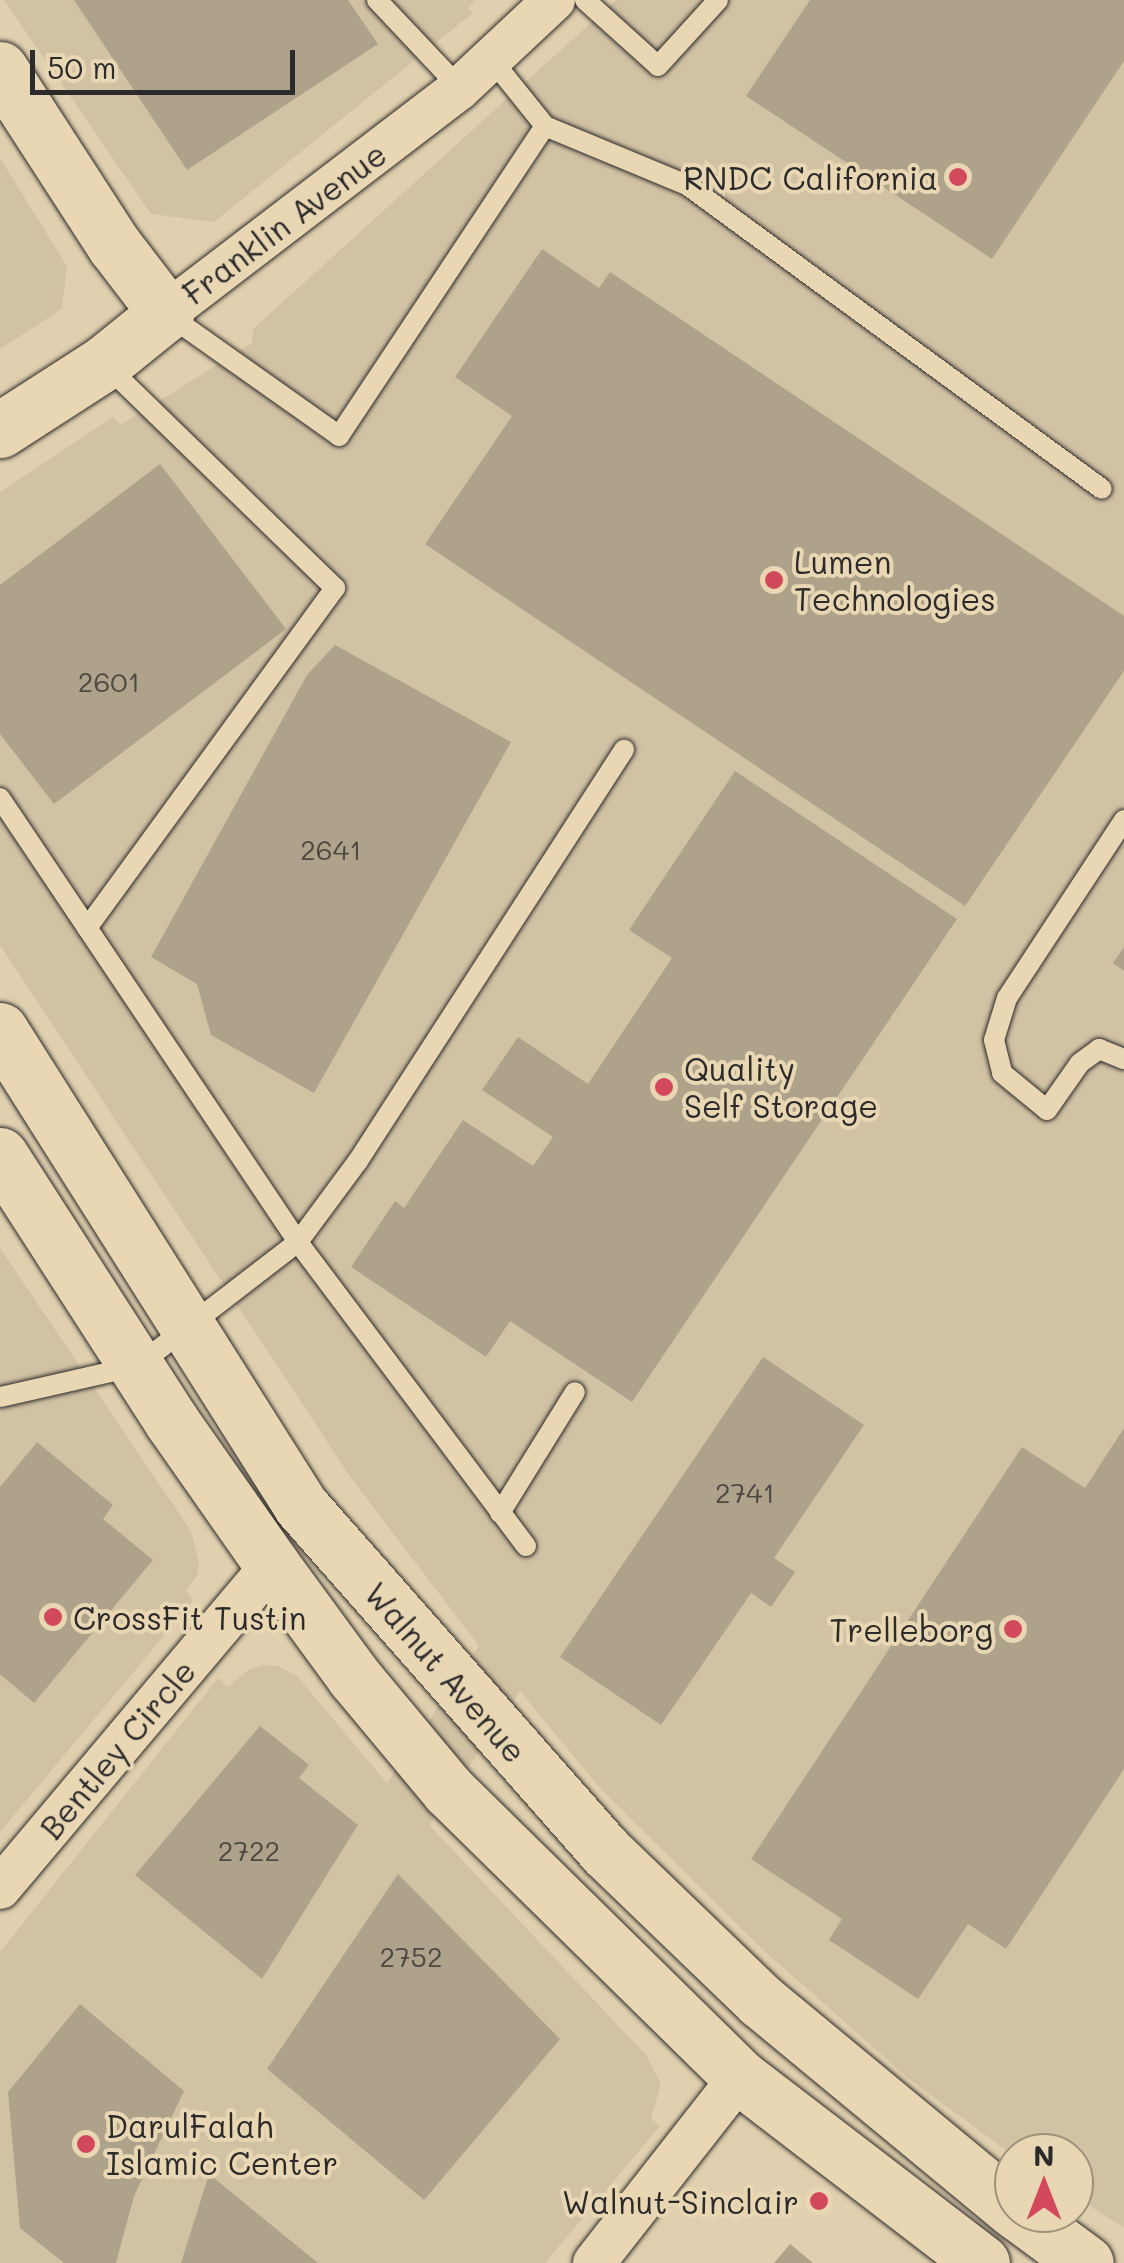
<!DOCTYPE html>
<style>
body{margin:0}
#map{position:relative;width:1124px;height:2263px;overflow:hidden;background:#e1d0af;font-family:Mali,sans-serif}
div>[style]{position:absolute}
[style*='--x']{left:calc(var(--x)*1px);top:calc(var(--y)*1px);width:calc(var(--w)*1px);rotate:calc(var(--a)*1deg)}
.built>*{inset:0;background:#d2c2a4}
.building>*{inset:0;background:#afa28a}
.roads{filter:drop-shadow(0 0 2px #2b2b2b) drop-shadow(0 0 2px #2b2b2b)}
.lane>*{height:20px;margin:-10px;padding:0 10px;transform-origin:10px;border-radius:10px;background:#e9d7b4}
.street>*{height:42px;margin:-21px;padding:0 21px;transform-origin:21px;border-radius:21px;background:#e9d7b4}
.secondary>*{height:55px;margin:-27.5px;padding:0 27.5px;transform-origin:27.5px;border-radius:27.5px;background:#e9d7b4}
.dots>*{width:28px;height:28px;translate:-50% -50%;box-sizing:border-box;border:5px solid #e9d7b4;border-radius:50%}
span{translate:-50% -50%;white-space:nowrap;text-align:center;line-height:1.15;-webkit-text-stroke:8px #e9d7b4;paint-order:stroke}
.number-label{font-size:28px;color:#4c4943}
.number-label span{-webkit-text-stroke-width:0}
.poi-label{font-size:32px;color:#2b2b2b}
.right{translate:-100% -50%;text-align:right}
.left{translate:0 -50%;text-align:left}
.street-label{font-size:32px;color:#2b2b2b}
.north{position:absolute;left:994px;top:2133px;width:100px;height:100px;box-sizing:border-box;background:#e9d7b4;border:2px solid #9d927d;border-radius:50%;rotate:0deg;font-size:28px;font-weight:700;line-height:40px;text-align:center;color:#2b2b2b}
.north::after{content:'';display:block;margin:auto;width:35px;height:45px;background:#d1495b;clip-path:polygon(50% 0,100% 100%,50% 72%,0 100%)}
.scale{position:absolute;left:30px;top:50px;width:265px;height:45px;box-sizing:border-box;border:5px solid #2b2b2b;border-top:0;padding-left:12px;font-size:30px;line-height:35px;white-space:nowrap;color:#2b2b2b;-webkit-text-stroke:8px #e9d7b4;paint-order:stroke}
</style>
<div id="map">
<div class="built">
<div style="clip-path:polygon(4px 0,476px 0,468px 8px,473px 13px,214px 222px,151px 214px)"></div>
<div style="clip-path:polygon(616px 0,1124px 0,1124px 2228px,1074px 2196px,1074px 2153px,1014px 2156px,909px 2079px,759px 1946px,599px 1787px,520px 1691px,429px 1825px,646px 2055px,661px 2084px,651px 2118px,660px 2126px,545px 2263px,0 2263px,0 1952px,218px 1678px,228px 1687px,248px 1670px,263px 1665px,278px 1666px,297px 1676px,387px 1783px,479px 1646px,351px 1478px,0 945px,0 492px,113px 417px,121px 425px,252px 343px,253px 329px)"></div>
<div style="clip-path:polygon(0 158px,67px 266px,62px 309px,0 349px)"></div>
<div style="clip-path:polygon(0 1248px,191px 1531px,199px 1563px,197px 1576px,186px 1590px,193px 1601px,0 1832px)"></div>
</div>
<div class="building">
<div style="clip-path:polygon(74px 0,348px 0,378px 44px,187px 170px)"></div>
<div style="clip-path:polygon(810px 0,1124px 0,1124px 61px,992px 259px,746px 96px)"></div>
<div style="clip-path:polygon(542px 249px,599px 288px,610px 272px,1124px 616px,1124px 671px,965px 906px,425px 544px,512px 416px,455px 377px)"></div>
<div style="clip-path:polygon(160px 464px,286px 629px,54px 804px,0 734px,0 585px)"></div>
<div style="clip-path:polygon(335px 645px,511px 742px,314px 1093px,211px 1035px,197px 984px,151px 957px,307px 675px)"></div>
<div style="clip-path:polygon(735px 771px,957px 919px,632px 1402px,510px 1321px,486px 1357px,351px 1267px,395px 1201px,404px 1208px,463px 1120px,533px 1166px,553px 1137px,482px 1090px,518px 1037px,588px 1084px,672px 958px,629px 930px)"></div>
<div style="clip-path:polygon(1124px 947px,1124px 971px,1113px 963px)"></div>
<div style="clip-path:polygon(763px 1357px,864px 1425px,774px 1558px,795px 1572px,771px 1607px,751px 1593px,661px 1725px,560px 1657px)"></div>
<div style="clip-path:polygon(1124px 1428px,1124px 1769px,1006px 1949px,968px 1924px,918px 1999px,829px 1940px,842px 1919px,751px 1859px,1022px 1447px,1085px 1488px)"></div>
<div style="clip-path:polygon(37px 1442px,113px 1505px,103px 1519px,153px 1560px,34px 1703px,0 1674px,0 1487px)"></div>
<div style="clip-path:polygon(260px 1726px,309px 1765px,299px 1778px,358px 1825px,262px 1979px,135px 1875px)"></div>
<div style="clip-path:polygon(398px 1874px,560px 2039px,424px 2200px,267px 2069px)"></div>
<div style="clip-path:polygon(80px 2004px,184px 2091px,134px 2196px,116px 2263px,64px 2263px,20px 2228px,8px 2092px)"></div>
<div style="clip-path:polygon(209px 2174px,318px 2263px,181px 2263px)"></div>
<div style="clip-path:polygon(790px 2244px,813px 2263px,774px 2263px)"></div>
</div>
<div class="roads">
<div class="lane">
<div style="--x:377;--y:0;--w:121;--a:46.7"></div>
<div style="--x:585;--y:0;--w:98;--a:42.1"></div>
<div style="--x:658;--y:66;--w:89;--a:-47.7"></div>
<div style="--x:492;--y:60;--w:85;--a:51.2"></div>
<div style="--x:545;--y:126;--w:154;--a:22.6"></div>
<div style="--x:687;--y:185;--w:514;--a:36.22"></div>
<div style="--x:167;--y:314;--w:211;--a:35.3"></div>
<div style="--x:339;--y:436;--w:372;--a:-56.4"></div>
<div style="--x:0;--y:798;--w:535;--a:56.13"></div>
<div style="--x:298;--y:1242;--w:203;--a:142.4"></div>
<div style="--x:137;--y:1366;--w:140;--a:167.2"></div>
<div style="--x:1124;--y:820;--w:213;--a:123.3"></div>
<div style="--x:1007;--y:998;--w:44;--a:107.2"></div>
<div style="--x:994;--y:1040;--w:34;--a:76"></div>
<div style="--x:1002;--y:1073;--w:58;--a:39.4"></div>
<div style="--x:1047;--y:1110;--w:57;--a:-54.9"></div>
<div style="--x:1080;--y:1063;--w:24;--a:-36"></div>
<div style="--x:1099;--y:1049;--w:27;--a:22"></div>
<div style="--x:87;--y:928;--w:421;--a:-53.9"></div>
<div style="--x:335;--y:588;--w:322;--a:-135.8"></div>
<div style="--x:500;--y:1513;--w:142;--a:-58.2"></div>
<div style="--x:526;--y:1546;--w:380;--a:-126.9"></div>
<div style="--x:298;--y:1242;--w:101;--a:-53.5"></div>
<div style="--x:358;--y:1161;--w:490;--a:-57.1"></div>
</div>
<div class="street">
<div style="--x:166;--y:313;--w:370;--a:-37.4"></div>
<div style="--x:460;--y:88;--w:129;--a:-43.1"></div>
<div style="--x:0;--y:1888;--w:422;--a:-49.9"></div>
<div style="--x:594;--y:2263;--w:236;--a:-51.9"></div>
</div>
<div class="secondary">
<div style="--x:0;--y:69;--w:210;--a:57.1"></div>
<div style="--x:114;--y:245;--w:86;--a:52.6"></div>
<div style="--x:166;--y:313;--w:80;--a:141.1"></div>
<div style="--x:104;--y:363;--w:124;--a:147.2"></div>
<div style="--x:0;--y:1030;--w:563;--a:57.69"></div>
<div style="--x:301;--y:1506;--w:461;--a:48.6"></div>
<div style="--x:606;--y:1852;--w:215;--a:43.9"></div>
<div style="--x:761;--y:2001;--w:328;--a:39.6"></div>
<div style="--x:0;--y:1155;--w:318;--a:57.2"></div>
<div style="--x:172;--y:1422;--w:174;--a:55"></div>
<div style="--x:272;--y:1565;--w:139;--a:53.8"></div>
<div style="--x:354;--y:1677;--w:148;--a:50.2"></div>
<div style="--x:449;--y:1791;--w:408;--a:44.5"></div>
<div style="--x:740;--y:2077;--w:305;--a:37.5"></div>
<div style="--x:1018;--y:2213;--w:84;--a:36.3"></div>
</div>
</div>
<div class="dots">
<div style="left:958px;top:177px;background:#d1495b"></div>
<div style="left:774px;top:580px;background:#d1495b"></div>
<div style="left:664px;top:1087px;background:#d1495b"></div>
<div style="left:53px;top:1617px;background:#d1495b"></div>
<div style="left:1013px;top:1629px;background:#d1495b"></div>
<div style="left:86px;top:2144px;background:#d1495b"></div>
<div style="left:819px;top:2201px;background:#d1495b"></div>
</div>
<div class="number-label">
<span style="left:109px;top:681px">2601</span>
<span style="left:331px;top:849px">2641</span>
<span style="left:745px;top:1492px">2741</span>
<span style="left:249px;top:1850px">2722</span>
<span style="left:411px;top:1956px">2752</span>
</div>
<div class="poi-label">
<span class="right" style="left:938px;top:177px">RNDC California</span>
<span class="left" style="left:794px;top:580px">Lumen<br>Technologies</span>
<span class="left" style="left:684px;top:1087px">Quality<br>Self Storage</span>
<span class="left" style="left:73px;top:1617px">CrossFit Tustin</span>
<span class="right" style="left:993px;top:1629px">Trelleborg</span>
<span class="left" style="left:106px;top:2144px">DarulFalah<br>Islamic Center</span>
<span class="right" style="left:799px;top:2201px">Walnut-Sinclair</span>
</div>
<div class="street-label">
<span style="left:284px;top:223px;rotate:-37deg">Franklin Avenue</span>
<span style="left:446px;top:1672px;rotate:49deg">Walnut Avenue</span>
<span style="left:117px;top:1749px;rotate:-50deg">Bentley Circle</span>
</div>
<div class="north">N</div>
<div class="scale">50 m</div>
</div>
